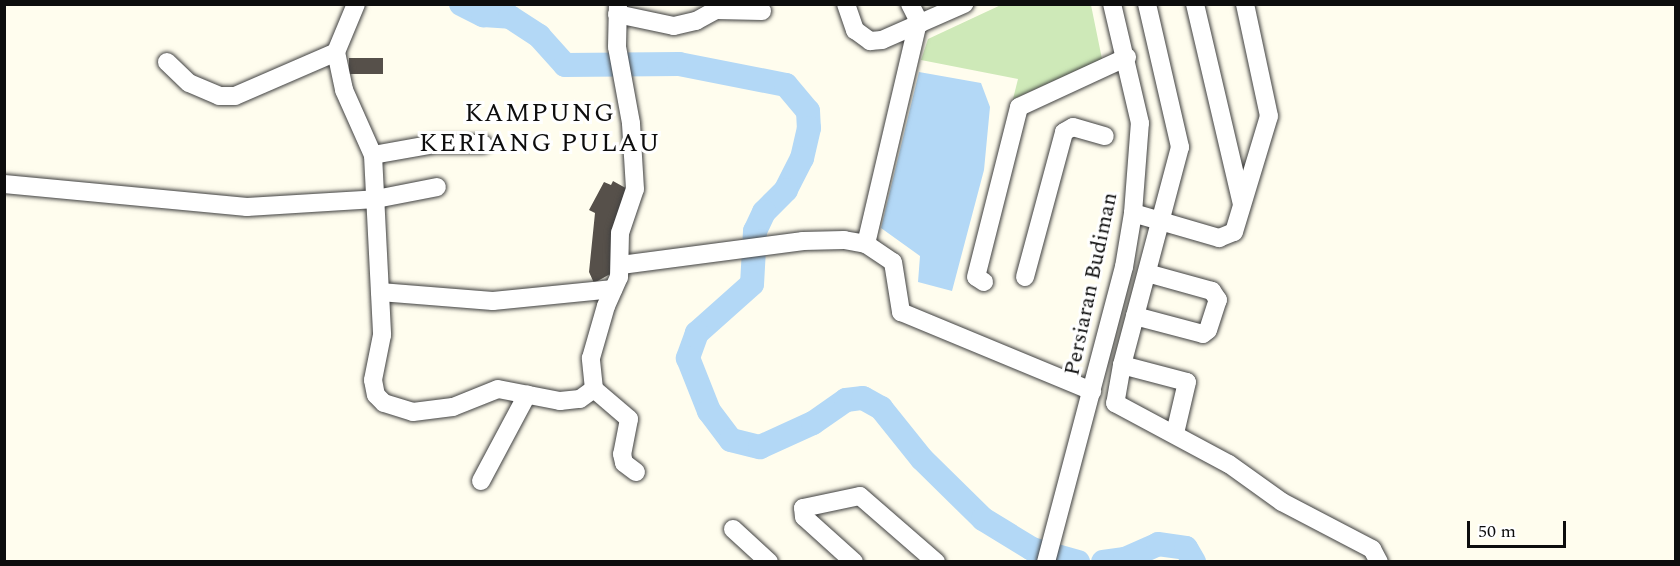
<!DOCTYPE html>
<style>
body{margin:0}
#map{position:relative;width:1680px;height:566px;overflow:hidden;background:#fffdee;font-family:Spectral,serif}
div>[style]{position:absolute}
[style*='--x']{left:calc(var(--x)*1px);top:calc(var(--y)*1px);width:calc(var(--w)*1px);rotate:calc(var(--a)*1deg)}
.green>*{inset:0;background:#cee9b8}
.water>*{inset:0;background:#b3d8f6}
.river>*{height:24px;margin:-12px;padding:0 12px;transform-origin:12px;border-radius:12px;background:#b3d8f6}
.building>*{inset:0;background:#56504a;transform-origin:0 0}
.roads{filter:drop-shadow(0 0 2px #404040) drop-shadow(0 0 2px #404040)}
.minor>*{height:18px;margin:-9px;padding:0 9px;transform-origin:9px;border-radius:9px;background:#fff}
span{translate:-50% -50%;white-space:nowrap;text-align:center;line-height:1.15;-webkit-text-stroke:6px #fff;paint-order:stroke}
.street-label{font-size:22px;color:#0d0d0d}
.quarter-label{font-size:26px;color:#0d0d0d;letter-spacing:1.5px}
.frame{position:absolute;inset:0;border:6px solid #0d0d0d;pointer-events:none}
.scale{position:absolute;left:1467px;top:521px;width:99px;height:27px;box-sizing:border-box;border:3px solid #0d0d0d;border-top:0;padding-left:8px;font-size:18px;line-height:21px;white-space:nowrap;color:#0d0d0d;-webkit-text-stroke:4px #fff;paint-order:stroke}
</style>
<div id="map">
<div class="green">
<div style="clip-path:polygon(1003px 4px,1091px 5px,1102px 59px,1013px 99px,1018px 79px,921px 60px,928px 39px)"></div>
</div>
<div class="water">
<div style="clip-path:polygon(919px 72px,981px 83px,990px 107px,984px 170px,952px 291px,918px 282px,920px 256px,881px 228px)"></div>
</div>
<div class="river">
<div style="--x:461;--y:4;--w:25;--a:27"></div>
<div style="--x:483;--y:15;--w:27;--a:4"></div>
<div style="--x:510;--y:17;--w:35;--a:33"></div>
<div style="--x:539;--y:36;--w:39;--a:48"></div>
<div style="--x:565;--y:65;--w:114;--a:-0.5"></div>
<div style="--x:679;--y:64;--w:109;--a:11.1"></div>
<div style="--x:786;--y:85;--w:34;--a:50"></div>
<div style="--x:808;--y:111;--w:17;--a:87"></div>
<div style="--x:809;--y:128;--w:31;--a:103"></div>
<div style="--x:802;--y:158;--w:36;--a:117"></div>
<div style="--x:786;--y:190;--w:31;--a:135"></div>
<div style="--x:764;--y:212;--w:21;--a:115"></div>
<div style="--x:755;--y:231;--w:53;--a:93.2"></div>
<div style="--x:752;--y:284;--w:74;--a:138.3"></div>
<div style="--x:697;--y:333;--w:27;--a:110"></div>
<div style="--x:688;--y:358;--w:57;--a:68.4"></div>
<div style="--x:709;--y:411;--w:36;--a:53"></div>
<div style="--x:731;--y:440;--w:30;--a:14"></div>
<div style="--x:760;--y:447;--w:58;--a:-24.4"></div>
<div style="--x:813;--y:423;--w:40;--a:-34.9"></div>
<div style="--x:846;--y:400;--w:17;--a:-7"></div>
<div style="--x:863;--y:398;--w:21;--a:29"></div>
<div style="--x:881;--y:408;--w:65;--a:51.2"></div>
<div style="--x:922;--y:459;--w:86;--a:44.5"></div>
<div style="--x:983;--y:519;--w:57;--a:31.5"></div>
<div style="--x:1032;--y:549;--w:48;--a:15.8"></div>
<div style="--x:1103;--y:562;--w:22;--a:-8"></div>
<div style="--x:1125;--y:559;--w:36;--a:-24"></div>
<div style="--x:1158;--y:544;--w:28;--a:8"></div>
<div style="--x:1186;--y:548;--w:16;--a:60"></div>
</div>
<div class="building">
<div style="left:383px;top:58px;width:16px;height:34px;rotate:90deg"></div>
<div style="clip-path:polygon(613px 181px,631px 191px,612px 273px,594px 283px,589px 272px,595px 213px,589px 210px,604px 182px,611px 185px)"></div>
</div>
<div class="roads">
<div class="minor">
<div style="--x:356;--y:4;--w:52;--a:112.6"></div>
<div style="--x:336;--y:52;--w:39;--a:78"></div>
<div style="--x:344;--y:90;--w:71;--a:66"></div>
<div style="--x:373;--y:155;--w:180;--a:87.1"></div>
<div style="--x:382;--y:335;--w:46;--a:101.3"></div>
<div style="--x:373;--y:380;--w:15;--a:79"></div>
<div style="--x:376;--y:395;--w:11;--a:45"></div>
<div style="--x:384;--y:403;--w:30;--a:17"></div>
<div style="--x:413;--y:412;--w:40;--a:-7.1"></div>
<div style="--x:453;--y:407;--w:48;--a:-21.8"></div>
<div style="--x:498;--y:389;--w:63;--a:11"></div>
<div style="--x:560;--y:401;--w:20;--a:-6"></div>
<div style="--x:580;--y:399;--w:17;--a:-36"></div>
<div style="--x:594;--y:389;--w:31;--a:-96"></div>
<div style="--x:591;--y:358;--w:54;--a:-73.9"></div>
<div style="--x:606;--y:306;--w:32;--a:-66"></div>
<div style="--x:619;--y:277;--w:44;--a:-88.7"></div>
<div style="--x:620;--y:233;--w:46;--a:-71.2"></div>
<div style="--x:635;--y:189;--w:66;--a:-93.5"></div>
<div style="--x:631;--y:123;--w:77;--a:-100.4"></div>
<div style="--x:617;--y:47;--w:43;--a:-88.7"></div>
<div style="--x:846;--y:4;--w:28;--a:71"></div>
<div style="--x:855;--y:30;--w:19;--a:36"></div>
<div style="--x:870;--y:41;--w:12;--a:-5"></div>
<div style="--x:882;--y:40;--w:90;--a:-23.7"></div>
<div style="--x:910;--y:4;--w:22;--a:63"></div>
<div style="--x:1147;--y:4;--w:147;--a:77"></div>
<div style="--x:1180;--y:147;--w:226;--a:104.9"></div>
<div style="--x:1122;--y:365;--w:39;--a:100"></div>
<div style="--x:1115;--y:403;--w:129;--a:28.2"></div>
<div style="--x:1229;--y:464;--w:65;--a:35.6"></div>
<div style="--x:1282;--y:502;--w:102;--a:27.6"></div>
<div style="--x:1372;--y:549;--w:15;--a:62"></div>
<div style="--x:1195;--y:4;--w:205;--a:76.8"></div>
<div style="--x:617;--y:14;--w:58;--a:11.9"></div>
<div style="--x:674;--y:26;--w:23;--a:-13"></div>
<div style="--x:696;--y:21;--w:23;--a:-29"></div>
<div style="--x:716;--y:10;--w:46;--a:1.2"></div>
<div style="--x:167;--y:62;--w:30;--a:44"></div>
<div style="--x:189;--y:83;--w:33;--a:23"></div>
<div style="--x:219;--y:96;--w:16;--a:0"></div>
<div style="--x:235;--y:96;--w:110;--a:-23.5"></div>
<div style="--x:373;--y:155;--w:62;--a:-10.2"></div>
<div style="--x:434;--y:144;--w:49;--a:0"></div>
<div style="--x:4;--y:184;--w:244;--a:5.4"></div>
<div style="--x:247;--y:207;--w:129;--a:-3.5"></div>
<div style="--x:376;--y:199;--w:62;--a:-11.1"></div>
<div style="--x:1133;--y:213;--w:90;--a:16.2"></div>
<div style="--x:1219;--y:238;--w:16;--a:-22"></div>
<div style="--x:1234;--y:232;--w:121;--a:-73.2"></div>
<div style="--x:1269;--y:116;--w:115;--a:-102.1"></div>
<div style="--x:866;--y:244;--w:224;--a:-76.8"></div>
<div style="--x:621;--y:265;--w:184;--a:-7.5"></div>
<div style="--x:803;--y:241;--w:41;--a:-1.4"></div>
<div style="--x:844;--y:240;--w:22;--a:10"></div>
<div style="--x:866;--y:244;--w:32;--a:34"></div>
<div style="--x:893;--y:262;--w:51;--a:80.9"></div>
<div style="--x:901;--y:312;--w:207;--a:22.5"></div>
<div style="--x:1025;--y:277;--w:150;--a:-74.9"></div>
<div style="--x:1064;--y:132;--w:10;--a:-29"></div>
<div style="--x:1073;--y:127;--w:33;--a:16"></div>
<div style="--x:984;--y:282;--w:9;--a:-148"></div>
<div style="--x:976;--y:277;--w:175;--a:-75.8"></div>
<div style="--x:1019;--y:107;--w:119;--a:-24.8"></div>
<div style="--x:380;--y:292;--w:113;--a:4.6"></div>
<div style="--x:493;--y:301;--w:121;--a:-5.7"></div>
<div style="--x:1135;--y:316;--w:70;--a:14.8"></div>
<div style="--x:1203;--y:334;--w:6;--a:-39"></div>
<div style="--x:1208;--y:330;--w:32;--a:-72"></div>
<div style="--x:1218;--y:300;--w:11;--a:-124"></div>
<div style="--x:1212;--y:291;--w:67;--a:-164.5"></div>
<div style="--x:1122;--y:365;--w:67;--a:14.7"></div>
<div style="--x:1187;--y:382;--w:52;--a:103.2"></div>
<div style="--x:594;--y:389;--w:46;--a:40.6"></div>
<div style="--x:629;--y:419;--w:36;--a:101"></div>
<div style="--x:622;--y:454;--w:9;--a:77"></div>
<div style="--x:624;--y:463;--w:15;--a:37"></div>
<div style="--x:481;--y:481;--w:98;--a:-61.9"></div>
<div style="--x:733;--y:529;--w:49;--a:42.5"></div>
<div style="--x:854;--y:562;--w:67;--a:-138"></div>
<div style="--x:804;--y:517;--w:9;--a:-96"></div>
<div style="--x:803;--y:508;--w:58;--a:-11.9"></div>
<div style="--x:860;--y:496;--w:101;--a:41"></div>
<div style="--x:1046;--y:562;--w:305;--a:-75.2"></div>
<div style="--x:1124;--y:267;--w:55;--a:-80.5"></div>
<div style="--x:1133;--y:213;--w:90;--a:-85.6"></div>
<div style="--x:1140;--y:123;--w:122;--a:-103.2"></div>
</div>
</div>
<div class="street-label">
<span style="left:1091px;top:284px;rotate:-78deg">Persiaran Budiman</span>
</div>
<div class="quarter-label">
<span style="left:540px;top:129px">KAMPUNG<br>KERIANG PULAU</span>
</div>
<div class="frame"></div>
<div class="scale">50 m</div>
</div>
